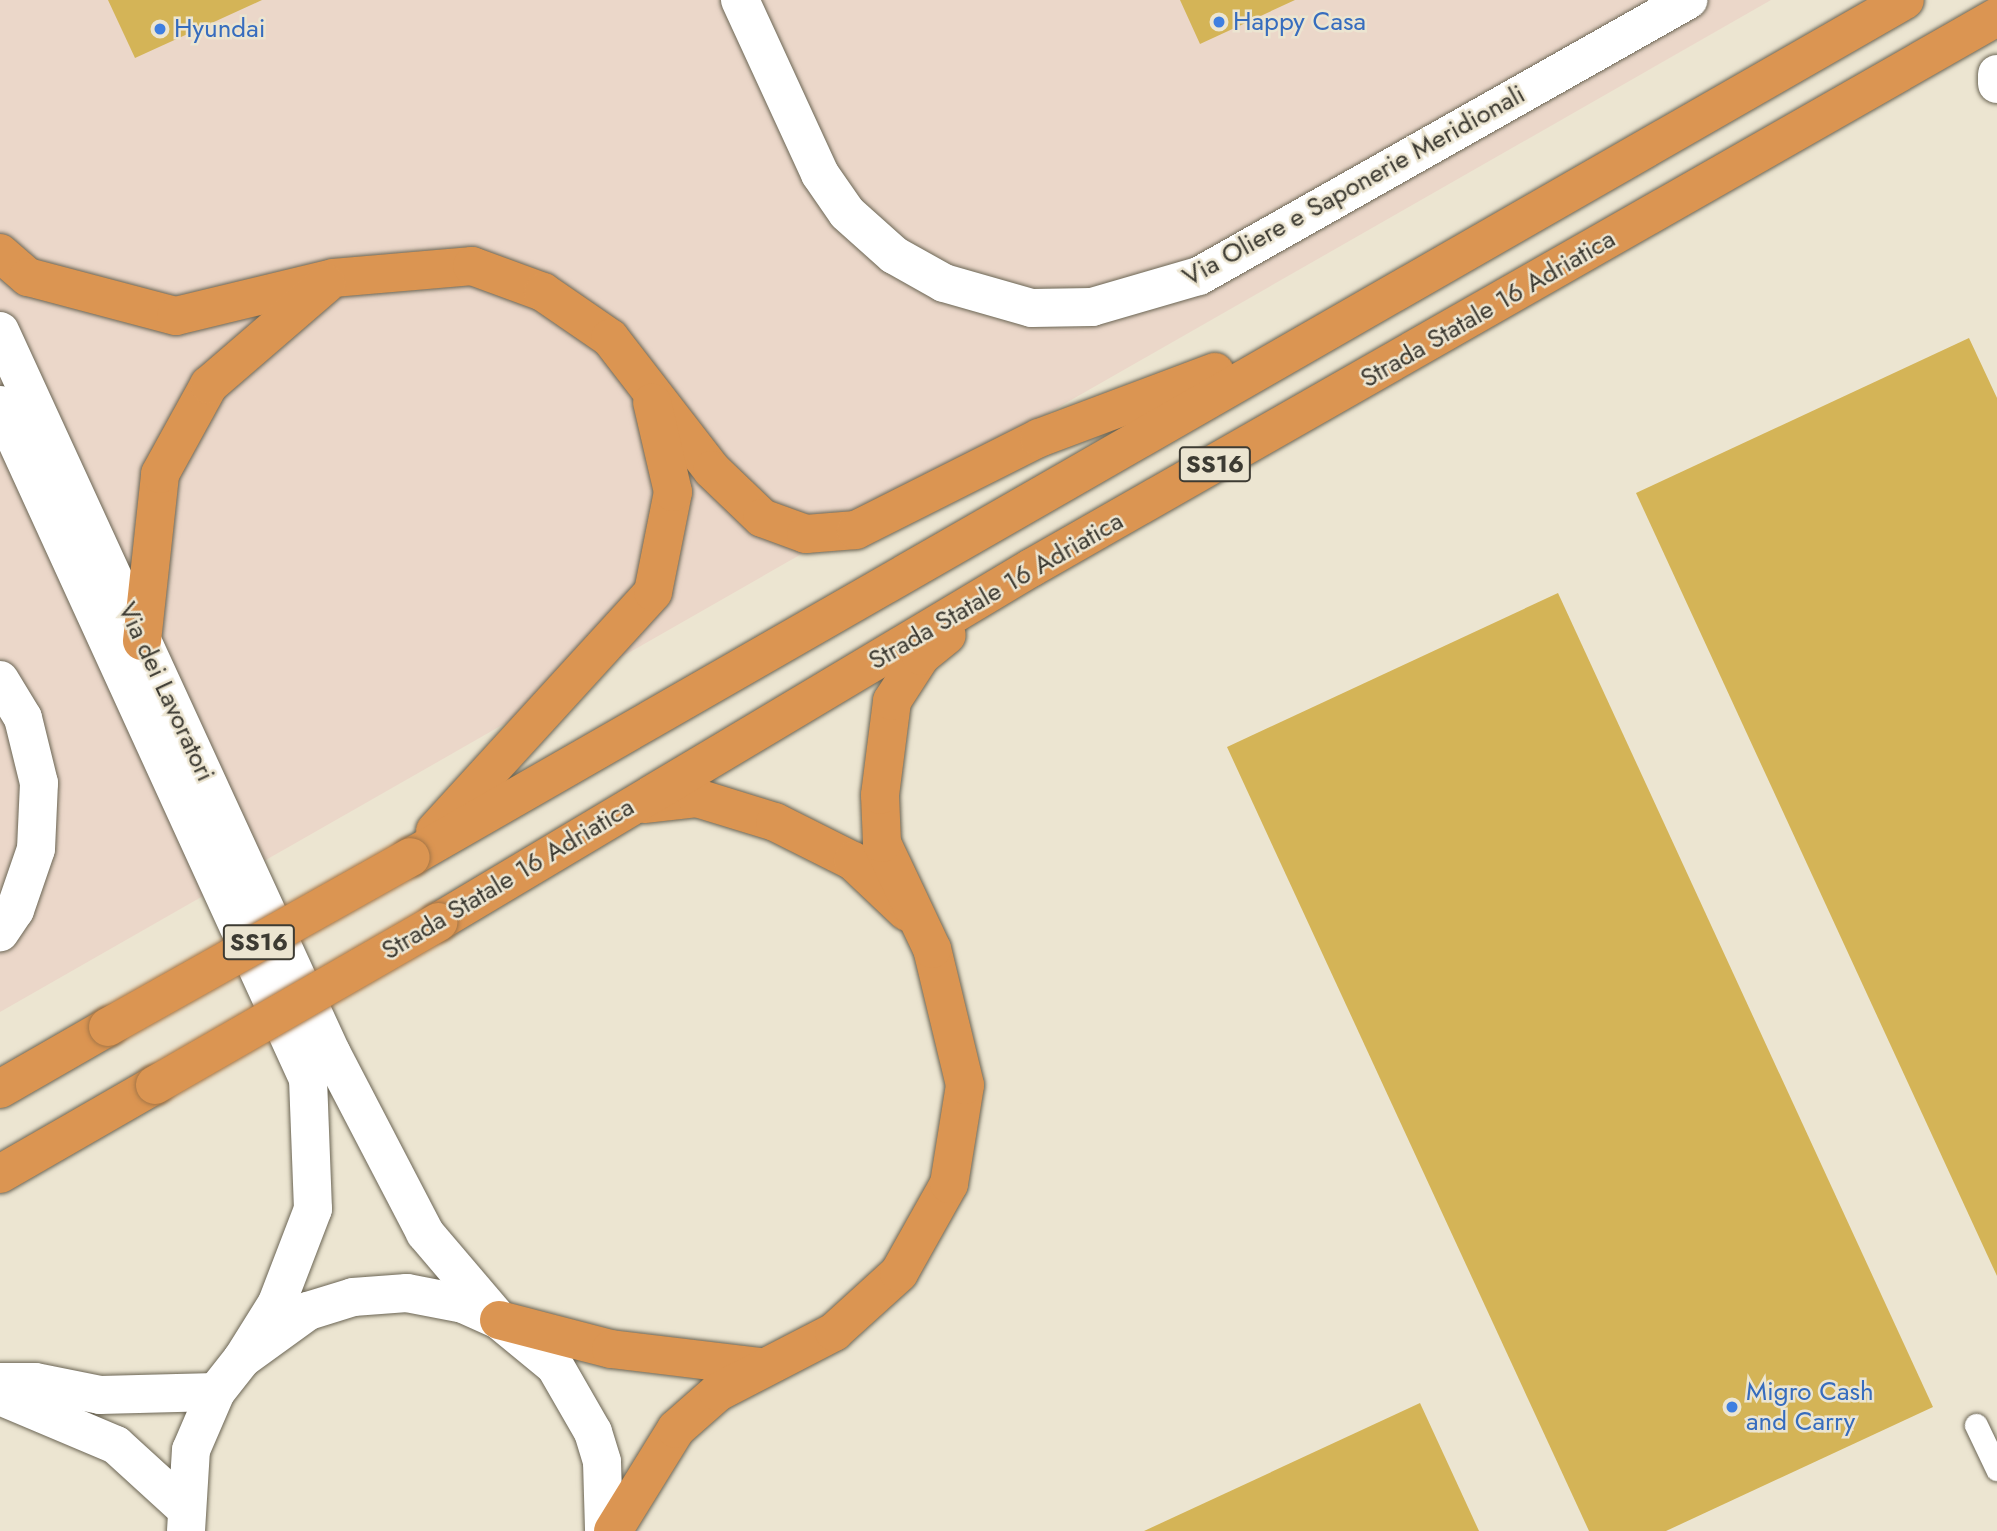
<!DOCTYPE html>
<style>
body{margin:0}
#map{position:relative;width:1997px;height:1531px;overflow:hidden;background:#ece5d1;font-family:Jost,sans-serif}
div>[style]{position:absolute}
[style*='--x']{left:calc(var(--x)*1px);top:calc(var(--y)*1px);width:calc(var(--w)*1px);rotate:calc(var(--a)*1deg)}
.industrial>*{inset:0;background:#ebd7c9}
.building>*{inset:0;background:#d4b457}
.roads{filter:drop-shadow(0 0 2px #6b6554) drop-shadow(0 0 2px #6b6554)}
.lane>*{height:23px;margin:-11.5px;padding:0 11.5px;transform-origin:11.5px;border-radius:11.5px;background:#fff}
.street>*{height:38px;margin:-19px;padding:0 19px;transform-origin:19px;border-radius:19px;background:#fff}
.secondary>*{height:38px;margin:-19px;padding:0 19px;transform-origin:19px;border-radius:19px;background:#fff}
.highway>*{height:38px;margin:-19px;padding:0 19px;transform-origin:19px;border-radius:19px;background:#db9552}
.bridges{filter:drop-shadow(0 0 2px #a47647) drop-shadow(0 0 2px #a47647)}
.highway-bridge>*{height:38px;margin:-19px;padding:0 19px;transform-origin:19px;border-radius:19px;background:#db9552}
.dots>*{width:19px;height:19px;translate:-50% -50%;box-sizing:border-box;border:4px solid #ece5d1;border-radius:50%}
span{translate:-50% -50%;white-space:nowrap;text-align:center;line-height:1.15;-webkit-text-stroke:5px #ece5d1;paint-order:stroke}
.shield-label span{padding:2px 5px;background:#ece5d1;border:2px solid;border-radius:5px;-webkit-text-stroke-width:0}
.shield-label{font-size:24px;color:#3d3b33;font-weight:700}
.shop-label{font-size:26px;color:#366cbe}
.left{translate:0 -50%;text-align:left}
.street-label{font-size:26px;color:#3d3b33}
</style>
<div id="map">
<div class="industrial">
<div style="clip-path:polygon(0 0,1771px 0,0 1012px)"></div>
</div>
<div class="building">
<div style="clip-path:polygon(108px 0,262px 0,135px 58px)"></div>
<div style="clip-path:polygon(1180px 0,1295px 0,1200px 44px)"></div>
<div style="clip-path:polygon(1969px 338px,1997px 398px,1997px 1276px,1636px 493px)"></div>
<div style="clip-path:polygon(1558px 593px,1933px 1407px,1666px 1531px,1589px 1531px,1227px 747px)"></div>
<div style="clip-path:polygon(1420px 1403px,1479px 1531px,1144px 1531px)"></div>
</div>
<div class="roads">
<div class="lane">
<div style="--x:1976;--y:1425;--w:49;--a:64.5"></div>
</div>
<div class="street">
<div style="--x:740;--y:0;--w:192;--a:65.3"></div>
<div style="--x:820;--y:174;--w:47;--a:55.3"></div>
<div style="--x:847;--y:213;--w:63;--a:41.8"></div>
<div style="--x:894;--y:255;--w:57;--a:29.2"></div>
<div style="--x:944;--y:283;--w:91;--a:15.9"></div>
<div style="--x:1032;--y:308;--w:60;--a:-1"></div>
<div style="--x:1092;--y:307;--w:111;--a:-16.2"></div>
<div style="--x:1199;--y:276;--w:562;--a:-29.44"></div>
<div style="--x:1997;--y:74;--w:10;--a:90"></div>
<div style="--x:0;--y:680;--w:44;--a:58.8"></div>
<div style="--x:23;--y:718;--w:67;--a:76.2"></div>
<div style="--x:39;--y:783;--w:66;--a:92.6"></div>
<div style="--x:36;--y:849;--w:65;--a:109"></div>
<div style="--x:15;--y:910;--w:27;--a:124"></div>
<div style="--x:0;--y:1382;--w:35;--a:0"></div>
<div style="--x:35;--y:1382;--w:66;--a:11.3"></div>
<div style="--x:100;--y:1395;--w:116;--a:-1.5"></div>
<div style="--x:0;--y:1396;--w:126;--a:22.9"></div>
<div style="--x:116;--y:1445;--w:92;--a:42.4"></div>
</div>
<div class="secondary">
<div style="--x:0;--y:331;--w:796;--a:65.34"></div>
<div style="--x:332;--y:1054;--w:202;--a:62.5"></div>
<div style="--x:425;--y:1233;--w:114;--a:49.6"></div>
<div style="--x:0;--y:405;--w:741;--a:65.44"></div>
<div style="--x:308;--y:1079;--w:130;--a:87.8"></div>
<div style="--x:313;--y:1209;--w:101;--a:111"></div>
<div style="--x:277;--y:1303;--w:66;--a:122"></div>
<div style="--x:186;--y:1531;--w:81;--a:-86.5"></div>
<div style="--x:191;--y:1450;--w:63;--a:-66.7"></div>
<div style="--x:216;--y:1392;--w:42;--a:-51.8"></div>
<div style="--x:242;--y:1359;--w:82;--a:-36"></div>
<div style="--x:308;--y:1311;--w:47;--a:-17.3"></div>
<div style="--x:353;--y:1297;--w:54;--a:-4.2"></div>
<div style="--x:407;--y:1293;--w:57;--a:11.1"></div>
<div style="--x:463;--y:1304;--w:39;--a:24"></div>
<div style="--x:499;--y:1320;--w:72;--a:39.4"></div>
<div style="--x:555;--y:1366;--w:76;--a:60.1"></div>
<div style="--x:593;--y:1432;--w:31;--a:73"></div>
<div style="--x:602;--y:1462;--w:69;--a:88.3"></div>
</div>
<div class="highway">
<div style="--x:0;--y:253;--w:37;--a:41"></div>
<div style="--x:28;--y:277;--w:153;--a:14.8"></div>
<div style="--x:176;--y:316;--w:162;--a:-13.6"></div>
<div style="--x:333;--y:278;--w:140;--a:-4.9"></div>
<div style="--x:472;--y:266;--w:76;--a:20.1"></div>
<div style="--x:543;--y:292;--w:81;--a:34.5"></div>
<div style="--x:610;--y:338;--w:167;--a:52.3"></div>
<div style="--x:712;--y:470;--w:69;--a:43.8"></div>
<div style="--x:762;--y:518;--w:47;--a:20"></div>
<div style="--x:806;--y:534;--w:50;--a:-4.6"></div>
<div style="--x:856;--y:530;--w:205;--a:-26.7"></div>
<div style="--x:1039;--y:438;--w:188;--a:-20.6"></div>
<div style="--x:142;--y:641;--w:168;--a:-83.8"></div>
<div style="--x:160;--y:474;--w:102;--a:-61.2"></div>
<div style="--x:209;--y:385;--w:155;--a:-40.8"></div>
<div style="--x:644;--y:804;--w:53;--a:-6.5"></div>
<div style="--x:697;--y:798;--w:82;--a:17.1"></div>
<div style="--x:775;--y:822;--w:87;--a:26.6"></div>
<div style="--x:853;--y:861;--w:74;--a:43.4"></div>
<div style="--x:435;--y:831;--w:323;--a:-47.6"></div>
<div style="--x:653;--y:592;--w:102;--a:-78.7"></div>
<div style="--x:673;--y:492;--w:92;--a:-103.1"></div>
<div style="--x:411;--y:857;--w:1722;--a:-29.84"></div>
<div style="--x:438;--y:922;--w:691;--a:-30.84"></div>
<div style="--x:1031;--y:568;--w:1112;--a:-29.7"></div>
<div style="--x:0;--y:1089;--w:125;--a:-29.9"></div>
<div style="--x:0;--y:1174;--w:179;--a:-29.9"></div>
<div style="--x:499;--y:1320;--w:116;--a:14.5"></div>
<div style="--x:611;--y:1349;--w:149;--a:6.9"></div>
<div style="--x:613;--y:1531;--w:120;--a:-58.3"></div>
<div style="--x:676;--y:1429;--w:56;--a:-41.4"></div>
<div style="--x:718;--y:1392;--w:131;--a:-27.3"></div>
<div style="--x:834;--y:1332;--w:88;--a:-42.2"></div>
<div style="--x:899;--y:1273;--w:102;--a:-60.7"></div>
<div style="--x:949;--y:1184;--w:100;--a:-80.8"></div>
<div style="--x:965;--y:1085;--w:140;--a:-103.6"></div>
<div style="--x:932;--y:949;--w:117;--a:-115.3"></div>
<div style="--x:882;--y:843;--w:48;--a:-92.4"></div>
<div style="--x:880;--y:795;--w:95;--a:-82.7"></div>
<div style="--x:892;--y:701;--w:54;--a:-57.2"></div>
<div style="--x:921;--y:656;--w:33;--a:-39"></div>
</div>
</div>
<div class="bridges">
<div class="highway-bridge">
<div style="--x:108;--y:1027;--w:347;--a:-29.3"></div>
<div style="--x:155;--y:1085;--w:327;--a:-29.9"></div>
</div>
</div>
<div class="dots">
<div style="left:1219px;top:22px;background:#3f7fe0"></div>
<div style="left:160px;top:29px;background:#3f7fe0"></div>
<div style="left:1732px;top:1407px;background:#3f7fe0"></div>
</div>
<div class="shield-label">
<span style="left:1215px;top:464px">SS16</span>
<span style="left:259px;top:942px">SS16</span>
</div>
<div class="shop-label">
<span class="left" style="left:1233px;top:22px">Happy Casa</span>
<span class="left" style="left:174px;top:29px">Hyundai</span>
<span class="left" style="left:1746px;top:1407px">Migro Cash<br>and Carry</span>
</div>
<div class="street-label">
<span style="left:1354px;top:186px;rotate:-29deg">Via Oliere e Saponerie Meridionali</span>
<span style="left:1488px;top:309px;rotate:-30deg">Strada Statale 16 Adriatica</span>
<span style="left:996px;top:591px;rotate:-30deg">Strada Statale 16 Adriatica</span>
<span style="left:166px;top:692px;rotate:65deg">Via dei Lavoratori</span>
<span style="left:508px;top:879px;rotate:-31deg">Strada Statale 16 Adriatica</span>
</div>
</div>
